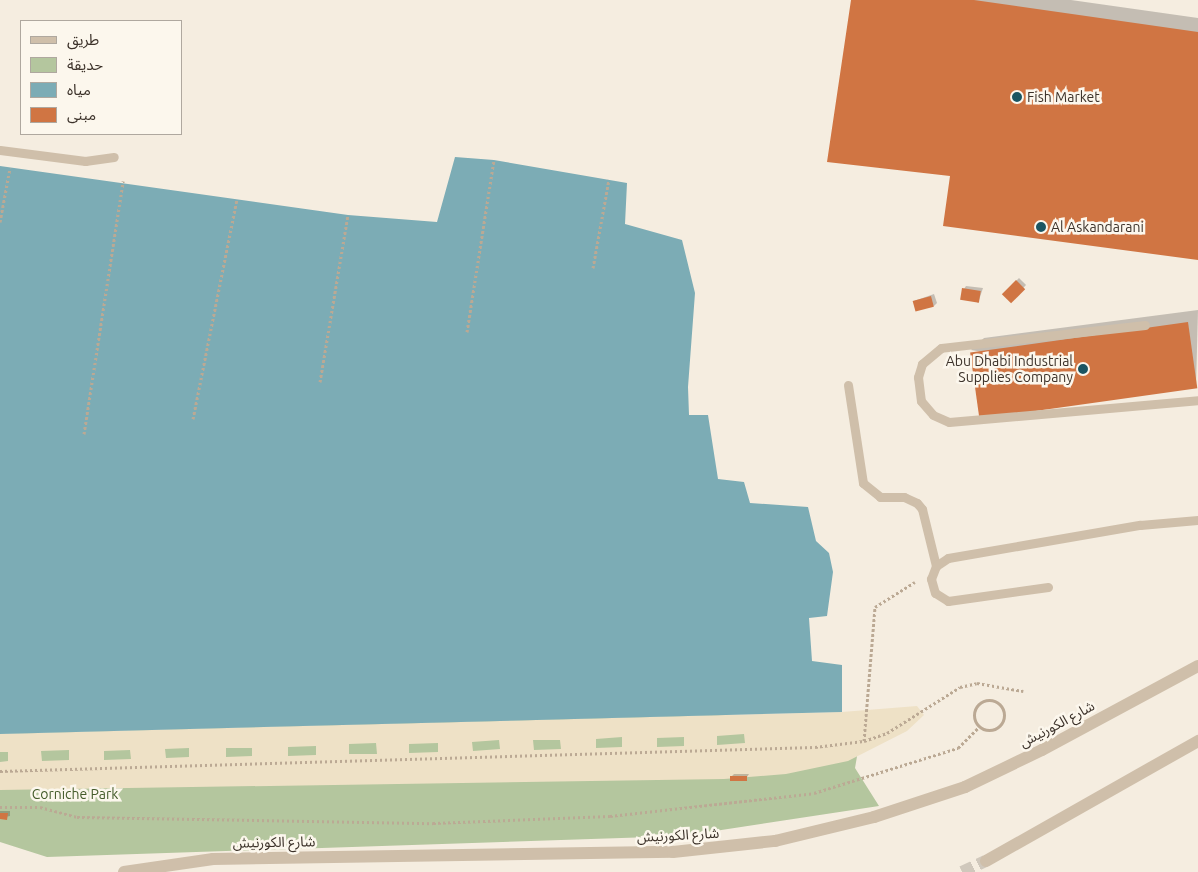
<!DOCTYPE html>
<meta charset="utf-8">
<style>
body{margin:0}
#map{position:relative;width:1198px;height:872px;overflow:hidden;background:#f5ede0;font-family:Ubuntu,"Noto Sans Arabic",sans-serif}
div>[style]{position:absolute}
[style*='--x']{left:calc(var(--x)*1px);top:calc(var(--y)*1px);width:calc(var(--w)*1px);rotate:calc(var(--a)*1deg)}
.green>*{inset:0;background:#b4c69e}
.plaza>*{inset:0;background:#eee1c6}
.water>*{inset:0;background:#7cacb5}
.shadow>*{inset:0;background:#0003;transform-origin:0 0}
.building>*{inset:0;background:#d07543;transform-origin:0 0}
.tertiary-tunnel>*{height:12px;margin-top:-6px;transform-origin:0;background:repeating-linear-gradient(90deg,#d0c8bc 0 12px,transparent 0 18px)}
.path>*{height:3px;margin-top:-1.5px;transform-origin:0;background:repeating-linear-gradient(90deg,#bba994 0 2.5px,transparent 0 5px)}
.path>.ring{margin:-1.5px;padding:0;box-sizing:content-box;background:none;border:3px solid #bba994;border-radius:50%}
.service>*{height:9px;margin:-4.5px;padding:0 4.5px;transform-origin:4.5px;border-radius:4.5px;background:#cfbfaa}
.tertiary>*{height:12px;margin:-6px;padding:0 6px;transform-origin:6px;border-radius:6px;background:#cfbfaa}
.dots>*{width:14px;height:14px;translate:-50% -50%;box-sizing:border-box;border:2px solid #fcf7ed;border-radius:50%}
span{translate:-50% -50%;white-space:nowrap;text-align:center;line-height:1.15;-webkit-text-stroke:5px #fcf7ed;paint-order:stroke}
.poi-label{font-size:14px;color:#3c322a}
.left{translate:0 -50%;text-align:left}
.right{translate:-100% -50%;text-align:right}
.street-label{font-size:14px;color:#3c322a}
.park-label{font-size:14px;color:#455c2b}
.legend{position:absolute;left:20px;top:20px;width:162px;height:115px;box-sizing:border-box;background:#fcf7ed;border:1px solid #afa89f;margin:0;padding:6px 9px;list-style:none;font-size:15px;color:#3c322a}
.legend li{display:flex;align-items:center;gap:10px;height:25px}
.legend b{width:25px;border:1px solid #afa89f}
</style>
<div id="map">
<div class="green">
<div style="clip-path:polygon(719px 715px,862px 728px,855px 768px,879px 806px,682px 836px,47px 857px,0 842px,0 734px)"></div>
</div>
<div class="plaza">
<div style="clip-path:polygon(evenodd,917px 706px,924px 715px,907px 731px,848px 761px,786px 774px,724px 779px,0 790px,0 762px,8px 761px,8px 752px,0 752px,0 734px,842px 712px,917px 706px,744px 734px,745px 743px,717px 745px,717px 736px,744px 734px,917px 706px,622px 737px,622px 747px,596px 748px,596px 739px,622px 737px,917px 706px,684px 737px,684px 746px,657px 747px,657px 738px,684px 737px,917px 706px,499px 740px,500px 749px,473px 751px,472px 742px,499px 740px,917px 706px,533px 740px,560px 740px,561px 749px,534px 750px,533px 740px,917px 706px,376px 743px,377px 754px,349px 754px,349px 744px,376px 743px,917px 706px,438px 743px,438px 752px,409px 753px,409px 744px,438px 743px,917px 706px,316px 746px,316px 755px,288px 756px,288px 747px,316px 746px,917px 706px,189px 748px,189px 757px,166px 758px,165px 749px,189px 748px,917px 706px,252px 748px,252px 756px,226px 757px,226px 748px,252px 748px,917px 706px,69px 750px,69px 760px,42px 761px,41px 751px,69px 750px,917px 706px,130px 750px,131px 759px,104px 760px,104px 751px,130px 750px)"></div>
</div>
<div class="water">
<div style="clip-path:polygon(455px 157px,494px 160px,627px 183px,625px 224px,682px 240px,695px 293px,688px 387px,689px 415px,708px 415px,718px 479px,744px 482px,750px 503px,808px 507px,816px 541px,829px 553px,833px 572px,827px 616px,809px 618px,812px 661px,842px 665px,842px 712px,0 734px,0 166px,348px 215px,437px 222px)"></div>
</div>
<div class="shadow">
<div style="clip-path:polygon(852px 0,1071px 0,1198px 18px,1198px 259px,951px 175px)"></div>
<div style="left:1019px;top:278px;width:10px;height:22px;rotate:45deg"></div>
<div style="clip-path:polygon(966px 286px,983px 288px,978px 303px,964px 289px)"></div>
<div style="clip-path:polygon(934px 294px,937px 303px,934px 306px,914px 301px)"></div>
<div style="clip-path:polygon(1198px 310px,1196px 387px,971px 350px,984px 338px)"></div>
<div style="clip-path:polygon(734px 774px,749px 774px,745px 780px,731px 777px)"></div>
<div style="clip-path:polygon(0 811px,10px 811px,10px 816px,0 818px)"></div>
</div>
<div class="building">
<div style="clip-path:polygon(851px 0,974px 0,1198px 32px,1198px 260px,943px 226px,950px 176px,827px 162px)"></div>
<div style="left:1016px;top:280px;width:13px;height:20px;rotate:45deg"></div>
<div style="left:962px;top:288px;width:19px;height:12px;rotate:9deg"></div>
<div style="left:931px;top:296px;width:11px;height:19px;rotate:75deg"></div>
<div style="left:1188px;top:322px;width:67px;height:220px;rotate:82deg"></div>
<div style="left:730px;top:776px;width:17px;height:5px"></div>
<div style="clip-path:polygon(0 813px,8px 813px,7px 820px,0 819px)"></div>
</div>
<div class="tertiary-tunnel">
<div style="--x:962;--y:872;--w:26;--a:-25"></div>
</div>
<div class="path">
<div style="--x:0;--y:222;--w:55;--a:-79.5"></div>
<div style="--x:593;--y:268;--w:90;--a:-79.8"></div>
<div style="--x:467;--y:332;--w:174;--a:-81.1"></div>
<div style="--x:320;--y:382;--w:169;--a:-80.5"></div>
<div style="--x:193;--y:419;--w:224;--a:-78.7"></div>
<div style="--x:84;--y:434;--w:256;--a:-81.2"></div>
<div class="ring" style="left:974px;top:700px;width:27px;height:27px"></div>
<div style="--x:864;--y:741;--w:134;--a:-85.3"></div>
<div style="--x:875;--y:607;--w:47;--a:-32"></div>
<div style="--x:0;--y:771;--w:815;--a:-1.69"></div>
<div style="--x:815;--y:747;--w:49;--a:-7"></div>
<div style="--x:864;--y:741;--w:24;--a:-19"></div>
<div style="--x:887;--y:733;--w:86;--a:-32.2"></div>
<div style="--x:960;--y:687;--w:17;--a:-13"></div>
<div style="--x:977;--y:683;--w:47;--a:9.9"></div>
<div style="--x:0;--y:807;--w:40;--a:0"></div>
<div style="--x:40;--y:807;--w:38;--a:15"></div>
<div style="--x:77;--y:817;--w:356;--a:1"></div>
<div style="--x:433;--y:823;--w:177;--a:-2.3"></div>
<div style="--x:610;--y:816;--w:205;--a:-6.4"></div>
<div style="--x:814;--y:793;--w:151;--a:-17.4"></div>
<div style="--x:958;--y:748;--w:31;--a:-45"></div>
</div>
<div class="service">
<div style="--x:0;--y:150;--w:86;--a:7.4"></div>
<div style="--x:85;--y:161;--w:29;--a:-8"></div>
<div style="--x:1145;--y:325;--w:205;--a:173.6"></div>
<div style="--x:941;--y:348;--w:25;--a:140"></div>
<div style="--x:922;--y:364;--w:14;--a:107"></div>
<div style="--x:918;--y:377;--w:24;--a:83"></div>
<div style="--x:921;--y:401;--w:18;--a:49"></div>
<div style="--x:933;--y:415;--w:17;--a:24"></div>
<div style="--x:949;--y:422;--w:250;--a:-5"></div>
<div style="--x:848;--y:385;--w:99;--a:81.3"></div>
<div style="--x:863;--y:483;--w:22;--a:39"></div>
<div style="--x:880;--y:497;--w:24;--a:0"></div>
<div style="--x:904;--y:497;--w:14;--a:25"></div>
<div style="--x:917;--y:503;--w:8;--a:50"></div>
<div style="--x:922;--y:509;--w:59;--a:76.2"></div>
<div style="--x:1048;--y:587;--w:101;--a:172"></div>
<div style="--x:948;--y:601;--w:15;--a:-148"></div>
<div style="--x:935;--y:593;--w:15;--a:-106"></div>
<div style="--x:931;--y:579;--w:14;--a:-69"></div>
<div style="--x:936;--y:566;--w:14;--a:-34"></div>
<div style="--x:948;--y:558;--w:195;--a:-9.8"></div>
<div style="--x:1140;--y:525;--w:58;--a:-4.9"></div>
</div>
<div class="tertiary">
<div style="--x:986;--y:861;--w:244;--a:-29.5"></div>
<div style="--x:124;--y:872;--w:90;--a:-8.3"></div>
<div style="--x:213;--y:859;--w:460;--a:-0.9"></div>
<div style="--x:673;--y:852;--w:103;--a:-6.2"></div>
<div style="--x:775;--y:841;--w:102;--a:-13.6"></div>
<div style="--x:874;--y:817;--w:96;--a:-18.2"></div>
<div style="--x:965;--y:787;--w:85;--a:-25.7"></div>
<div style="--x:1042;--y:750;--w:177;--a:-28.3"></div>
</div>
<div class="dots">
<div style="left:1017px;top:97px;background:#1b5562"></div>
<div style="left:1041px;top:227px;background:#1b5562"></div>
<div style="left:1083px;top:369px;background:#1b5562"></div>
</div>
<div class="poi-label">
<span class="left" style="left:1027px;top:97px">Fish Market</span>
<span class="left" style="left:1051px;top:227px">Al Askandarani</span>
<span class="right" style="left:1073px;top:369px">Abu Dhabi Industrial<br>Supplies Company</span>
</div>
<div class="street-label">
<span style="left:1057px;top:724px;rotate:-28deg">شارع الكورنيش</span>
<span style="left:678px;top:835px;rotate:-3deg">شارع الكورنيش</span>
<span style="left:274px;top:842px;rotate:-1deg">شارع الكورنيش</span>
</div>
<div class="park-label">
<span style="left:75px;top:794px">Corniche Park</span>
</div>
<ul class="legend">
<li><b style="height:6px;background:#cfbfaa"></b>طريق</li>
<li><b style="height:14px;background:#b4c69e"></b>حديقة</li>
<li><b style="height:14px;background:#7cacb5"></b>مياه</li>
<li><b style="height:14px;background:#d07543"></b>مبنى</li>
</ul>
</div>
